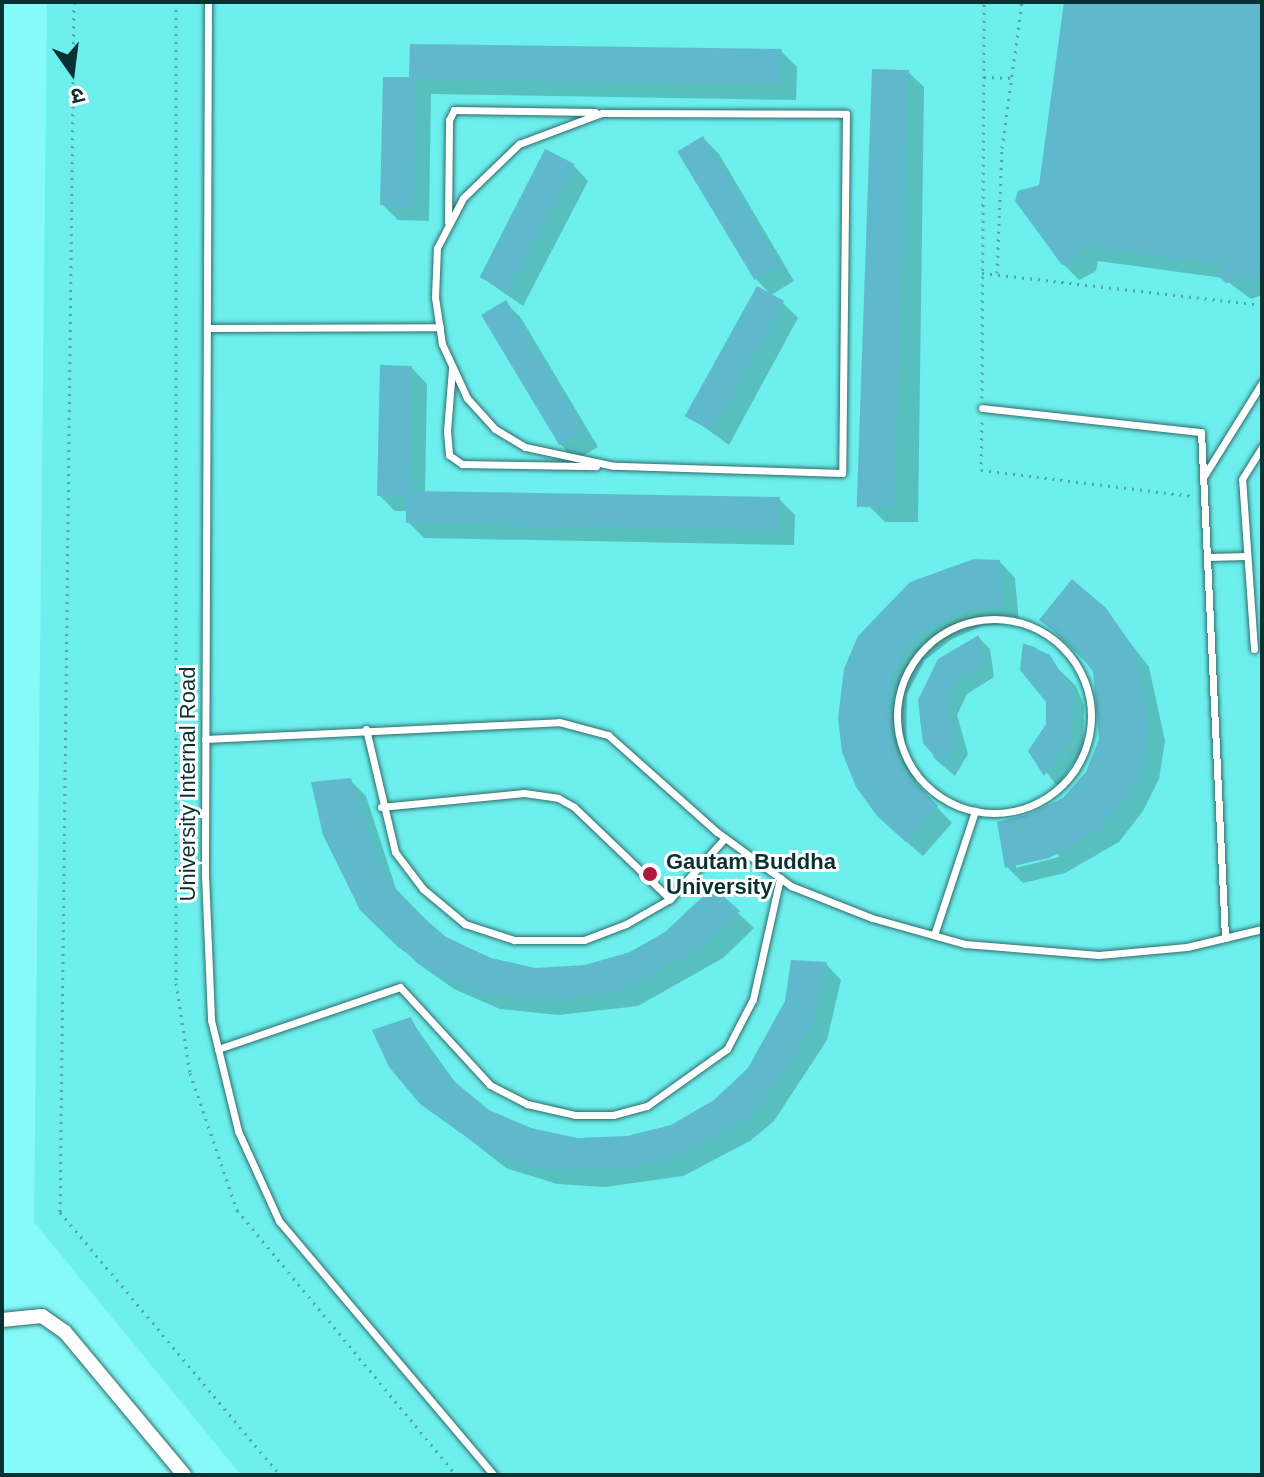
<!DOCTYPE html>
<meta charset="utf-8">
<style>
body{margin:0}
#map{position:relative;width:1264px;height:1477px;overflow:hidden;background:#86faf8;font-family:Helvetica,"Noto Sans Devanagari",sans-serif}
div>[style]{position:absolute}
[style*='--x']{left:calc(var(--x)*1px);top:calc(var(--y)*1px);width:calc(var(--w)*1px);rotate:calc(var(--a)*1deg)}
.built>*{inset:0;background:#6defed}
.shadow>*{inset:0;background:#0003}
.building>*{inset:0;background:#5fb8cc;transform-origin:0 0}
.path>*{height:3px;margin-top:-1.5px;transform-origin:0;background:repeating-linear-gradient(90deg,#52a5a4 0 2px,transparent 0 8px)}
.roads{filter:drop-shadow(0 0 2px #2e6c6b) drop-shadow(0 0 2px #2e6c6b)}
.lane>*{height:7px;margin:-3.5px;padding:0 3.5px;transform-origin:3.5px;border-radius:3.5px;background:#fff}
.lane>.ring{margin:-3.5px;padding:0;box-sizing:content-box;background:none;border:7px solid #fff;border-radius:50%}
.street>*{height:14px;margin:-7px;padding:0 7px;transform-origin:7px;border-radius:7px;background:#fff}
.dots>*{width:22px;height:22px;translate:-50% -50%;box-sizing:border-box;border:4px solid #fff;border-radius:50%}
span{translate:-50% -50%;white-space:nowrap;text-align:center;line-height:1.15;-webkit-text-stroke:6px #fff;paint-order:stroke}
.street-label{font-size:22px;color:#0a3131}
.poi-label{font-size:22px;color:#0a3131;font-weight:700}
.left{translate:0 -50%;text-align:left}
.frame{position:absolute;inset:0;border:4px solid #0a3131;pointer-events:none}
.north{position:absolute;left:32px;top:32px;width:80px;height:80px;-webkit-text-stroke:6px #fff;paint-order:stroke;rotate:166deg;font-size:22px;font-weight:700;line-height:32px;text-align:center;color:#0a3131}
.north::after{content:'';display:block;margin:auto;width:28px;height:36px;background:#0a3131;clip-path:polygon(50% 0,100% 100%,50% 72%,0 100%)}
</style>
<div id="map">
<div class="built">
<div style="clip-path:polygon(47px 2px,1262px 2px,1262px 1475px,241px 1475px,34px 1222px)"></div>
</div>
<div class="shadow">
<div style="clip-path:polygon(1066px 2px,1262px 2px,1262px 295px,1251px 299px,1223px 278px,1098px 261px,1096px 271px,1079px 280px,1063px 264px,1041px 186px)"></div>
<div style="clip-path:polygon(412px 46px,781px 51px,797px 67px,796px 100px,431px 94px,429px 221px,398px 220px,382px 204px,411px 79px)"></div>
<div style="clip-path:polygon(908px 72px,924px 87px,918px 522px,885px 522px,869px 506px)"></div>
<div style="clip-path:polygon(703px 138px,719px 154px,794px 281px,771px 295px,756px 279px)"></div>
<div style="clip-path:polygon(573px 165px,588px 181px,523px 306px,481px 277px)"></div>
<div style="clip-path:polygon(505px 302px,521px 318px,598px 447px,576px 460px,560px 444px)"></div>
<div style="clip-path:polygon(782px 302px,798px 318px,729px 445px,689px 416px)"></div>
<div style="clip-path:polygon(412px 368px,427px 384px,425px 493px,779px 499px,795px 515px,794px 545px,424px 538px,408px 522px,408px 511px,395px 511px,379px 495px)"></div>
<div style="clip-path:polygon(1000px 562px,1015px 578px,1019px 623px,982px 626px,952px 639px,925px 660px,907px 694px,906px 757px,918px 787px,952px 823px,923px 856px,895px 832px,846px 669px)"></div>
<div style="clip-path:polygon(evenodd,1105px 610px,1149px 667px,1165px 741px,1159px 779px,1143px 811px,1119px 842px,1065px 873px,1023px 883px,1007px 867px,1031px 816px,1064px 799px,1088px 773px,1101px 739px,1095px 671px,1042px 620px,1105px 610px,1058px 854px,1059px 857px,1016px 868px,1016px 864px,1058px 854px)"></div>
<div style="clip-path:polygon(979px 638px,990px 649px,994px 677px,967px 694px,957px 715px,968px 754px,955px 776px,934px 758px,920px 721px,920px 700px)"></div>
<div style="clip-path:polygon(1025px 645px,1035px 647px,1076px 686px,1084px 706px,1083px 750px,1057px 786px,1030px 751px,1048px 724px,1048px 701px)"></div>
<div style="clip-path:polygon(350px 780px,366px 796px,396px 889px,445px 939px,490px 960px,535px 970px,586px 967px,631px 954px,667px 934px,713px 890px,754px 928px,723px 958px,638px 1006px,558px 1015px,500px 1009px,454px 989px,417px 963px,362px 908px,324px 834px)"></div>
<div style="clip-path:polygon(826px 964px,841px 980px,827px 1040px,774px 1121px,750px 1141px,683px 1176px,605px 1187px,557px 1184px,506px 1168px,422px 1102px,410px 1019px,460px 1089px,488px 1111px,530px 1130px,577px 1140px,627px 1138px,672px 1127px,716px 1101px,749px 1069px)"></div>
</div>
<div class="building">
<div style="clip-path:polygon(1064px 2px,1262px 2px,1262px 269px,1250px 279px,1226px 283px,1218px 276px,1222px 265px,1082px 246px,1080px 255px,1062px 265px,1015px 201px,1018px 191px,1039px 185px)"></div>
<div style="clip-path:polygon(410px 44px,782px 49px,781px 85px,416px 79px,414px 206px,380px 205px,383px 77px,409px 77px)"></div>
<div style="left:872px;top:69px;width:37px;height:438px;rotate:2deg"></div>
<div style="left:703px;top:136px;width:150px;height:30px;rotate:59deg"></div>
<div style="left:545px;top:149px;width:33px;height:144px;rotate:27deg"></div>
<div style="left:757px;top:286px;width:31px;height:149px;rotate:29deg"></div>
<div style="left:506px;top:300px;width:152px;height:29px;rotate:59deg"></div>
<div style="clip-path:polygon(380px 365px,412px 366px,410px 491px,780px 497px,779px 530px,406px 523px,406px 496px,377px 496px)"></div>
<div style="clip-path:polygon(974px 559px,1000px 560px,1004px 607px,966px 611px,936px 624px,909px 645px,892px 678px,891px 740px,903px 769px,938px 806px,906px 842px,877px 816px,856px 787px,842px 752px,838px 718px,844px 669px,858px 636px,910px 582px)"></div>
<div style="clip-path:polygon(1072px 579px,1106px 608px,1134px 649px,1150px 724px,1144px 762px,1128px 795px,1103px 826px,1049px 858px,1005px 868px,997px 822px,1030px 814px,1063px 798px,1086px 772px,1099px 739px,1093px 672px,1076px 648px,1039px 620px)"></div>
<div style="clip-path:polygon(979px 635px,983px 665px,955px 682px,947px 702px,957px 742px,943px 766px,923px 743px,918px 700px,938px 659px)"></div>
<div style="clip-path:polygon(1023px 643px,1050px 655px,1073px 693px,1072px 738px,1044px 776px,1028px 751px,1046px 724px,1046px 702px,1020px 670px)"></div>
<div style="clip-path:polygon(351px 778px,381px 871px,410px 906px,446px 937px,491px 958px,535px 968px,585px 965px,630px 952px,665px 932px,713px 887px,740px 911px,707px 942px,622px 991px,541px 1001px,483px 994px,436px 974px,398px 947px,360px 910px,323px 835px,311px 782px)"></div>
<div style="clip-path:polygon(791px 960px,827px 962px,812px 1024px,785px 1071px,759px 1106px,734px 1126px,691px 1151px,635px 1168px,540px 1169px,489px 1153px,420px 1104px,389px 1067px,372px 1030px,411px 1017px,427px 1051px,455px 1082px,489px 1110px,531px 1128px,577px 1138px,627px 1136px,671px 1125px,714px 1100px,748px 1068px,785px 1001px)"></div>
</div>
<div class="path">
<div style="--x:74;--y:2;--w:1210;--a:90.66"></div>
<div style="--x:60;--y:1212;--w:343;--a:50.1"></div>
<div style="--x:176;--y:2;--w:981;--a:90"></div>
<div style="--x:176;--y:983;--w:91;--a:81.2"></div>
<div style="--x:190;--y:1073;--w:145;--a:71.1"></div>
<div style="--x:237;--y:1210;--w:344;--a:50.4"></div>
<div style="--x:984;--y:77;--w:27;--a:2"></div>
<div style="--x:982;--y:273;--w:282;--a:6.5"></div>
<div style="--x:997;--y:273;--w:125;--a:-87.7"></div>
<div style="--x:1002;--y:148;--w:147;--a:-82.2"></div>
<div style="--x:982;--y:398;--w:396;--a:-89.7"></div>
<div style="--x:982;--y:422;--w:48;--a:91.2"></div>
<div style="--x:981;--y:470;--w:213;--a:7"></div>
</div>
<div class="roads">
<div class="lane">
<div style="--x:208;--y:2;--w:873;--a:90.2"></div>
<div style="--x:205;--y:875;--w:145;--a:87.6"></div>
<div style="--x:211;--y:1020;--w:114;--a:76.3"></div>
<div style="--x:238;--y:1131;--w:99;--a:65.5"></div>
<div style="--x:279;--y:1221;--w:333;--a:49.8"></div>
<div style="--x:602;--y:113;--w:244;--a:0.2"></div>
<div style="--x:846;--y:114;--w:359;--a:90.6"></div>
<div style="--x:842;--y:473;--w:228;--a:-178.2"></div>
<div style="--x:614;--y:466;--w:91;--a:-167.9"></div>
<div style="--x:525;--y:447;--w:35;--a:-149"></div>
<div style="--x:495;--y:429;--w:42;--a:-132.1"></div>
<div style="--x:467;--y:398;--w:60;--a:-114.8"></div>
<div style="--x:442;--y:344;--w:48;--a:-98.5"></div>
<div style="--x:435;--y:297;--w:49;--a:-87.7"></div>
<div style="--x:437;--y:248;--w:56;--a:-62.5"></div>
<div style="--x:463;--y:198;--w:78;--a:-44"></div>
<div style="--x:519;--y:144;--w:89;--a:-20.5"></div>
<div style="--x:448;--y:222;--w:102;--a:-89.4"></div>
<div style="--x:449;--y:120;--w:11;--a:-63"></div>
<div style="--x:454;--y:110;--w:141;--a:0.8"></div>
<div style="--x:207;--y:328;--w:233;--a:-0.2"></div>
<div style="--x:452;--y:369;--w:62;--a:94.6"></div>
<div style="--x:447;--y:431;--w:24;--a:85"></div>
<div style="--x:449;--y:455;--w:16;--a:35"></div>
<div style="--x:462;--y:464;--w:134;--a:0.9"></div>
<div style="--x:982;--y:408;--w:220;--a:6.3"></div>
<div style="--x:1201;--y:432;--w:507;--a:87.28"></div>
<div style="--x:1204;--y:476;--w:110;--a:-58.1"></div>
<div style="--x:1207;--y:557;--w:40;--a:-1.4"></div>
<div class="ring" style="left:897px;top:619px;width:187px;height:187px"></div>
<div style="--x:1254;--y:649;--w:170;--a:-94"></div>
<div style="--x:1242;--y:479;--w:38;--a:-58"></div>
<div style="--x:366;--y:729;--w:126;--a:76.7"></div>
<div style="--x:395;--y:852;--w:46;--a:52.9"></div>
<div style="--x:423;--y:889;--w:55;--a:39.8"></div>
<div style="--x:465;--y:924;--w:52;--a:18.1"></div>
<div style="--x:514;--y:940;--w:70;--a:0"></div>
<div style="--x:584;--y:940;--w:45;--a:-20.9"></div>
<div style="--x:626;--y:924;--w:51;--a:-29.6"></div>
<div style="--x:670;--y:899;--w:82;--a:-48"></div>
<div style="--x:205;--y:739;--w:354;--a:-2.7"></div>
<div style="--x:559;--y:722;--w:51;--a:14.9"></div>
<div style="--x:608;--y:735;--w:146;--a:41.7"></div>
<div style="--x:717;--y:832;--w:92;--a:36.1"></div>
<div style="--x:791;--y:886;--w:87;--a:21.6"></div>
<div style="--x:872;--y:918;--w:97;--a:15.6"></div>
<div style="--x:965;--y:944;--w:134;--a:4.7"></div>
<div style="--x:1099;--y:955;--w:88;--a:-5.2"></div>
<div style="--x:1187;--y:947;--w:77;--a:-13.5"></div>
<div style="--x:381;--y:807;--w:144;--a:-5.6"></div>
<div style="--x:524;--y:793;--w:34;--a:8"></div>
<div style="--x:558;--y:798;--w:18;--a:29"></div>
<div style="--x:574;--y:807;--w:133;--a:43.8"></div>
<div style="--x:934;--y:935;--w:131;--a:-71.7"></div>
<div style="--x:218;--y:1049;--w:192;--a:-18.8"></div>
<div style="--x:400;--y:987;--w:133;--a:47.4"></div>
<div style="--x:490;--y:1085;--w:42;--a:27.2"></div>
<div style="--x:527;--y:1104;--w:49;--a:12.9"></div>
<div style="--x:575;--y:1115;--w:38;--a:0"></div>
<div style="--x:613;--y:1115;--w:35;--a:-15"></div>
<div style="--x:647;--y:1106;--w:98;--a:-35.5"></div>
<div style="--x:727;--y:1049;--w:56;--a:-62.5"></div>
<div style="--x:753;--y:999;--w:124;--a:-77.4"></div>
</div>
<div class="street">
<div style="--x:2;--y:1320;--w:40;--a:-5.7"></div>
<div style="--x:42;--y:1316;--w:28;--a:35"></div>
<div style="--x:65;--y:1332;--w:186;--a:50.2"></div>
</div>
</div>
<div class="dots">
<div style="left:650px;top:874px;background:#ad193f"></div>
</div>
<div class="street-label">
<span style="left:188px;top:784px;rotate:-90deg">University Internal Road</span>
</div>
<div class="poi-label">
<span class="left" style="left:666px;top:874px">Gautam Buddha<br>University</span>
</div>
<div class="frame"></div>
<div class="north">उ</div>
</div>
